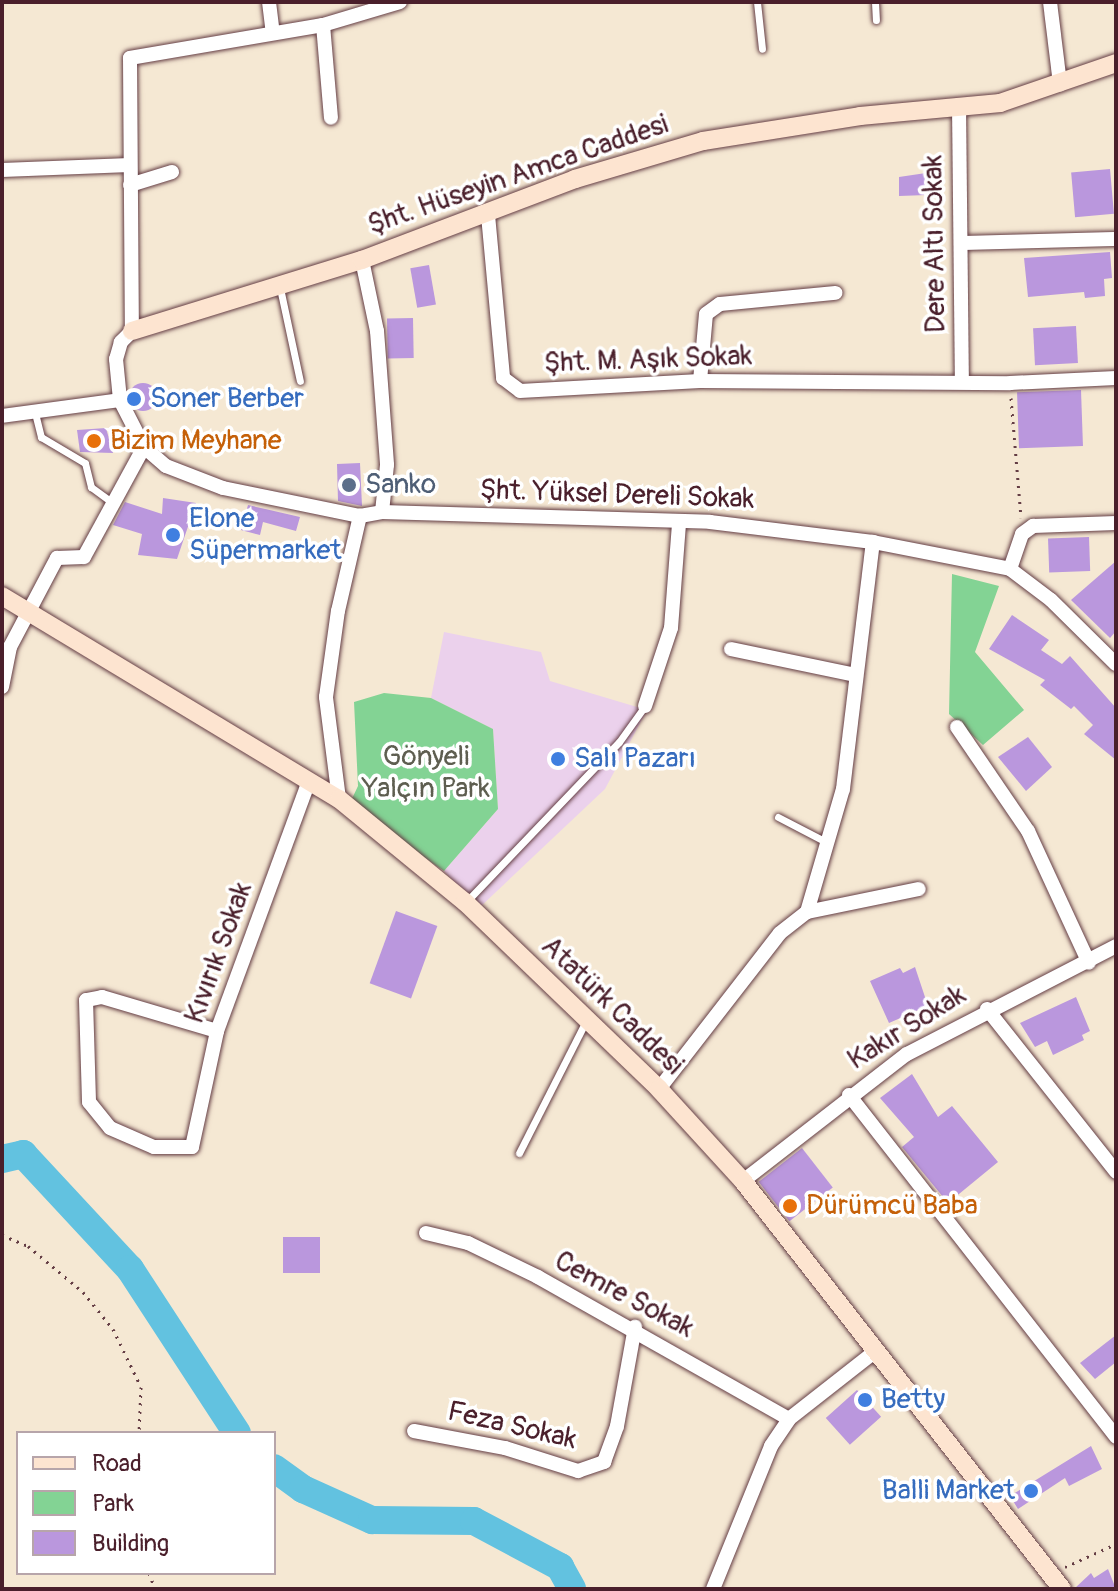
<!DOCTYPE html>
<meta charset="utf-8">
<style>
body{margin:0}
#map{position:relative;width:1118px;height:1591px;overflow:hidden;background:#f5e8d3;font-family:Pangolin,sans-serif}
div>[style]{position:absolute}
[style*='--x']{left:calc(var(--x)*1px);top:calc(var(--y)*1px);width:calc(var(--w)*1px);rotate:calc(var(--a)*1deg)}
.built>*{inset:0;background:#ebd1ec}
.green>*{inset:0;background:#83d394}
.river>*{height:28px;margin:-14px;padding:0 14px;transform-origin:14px;border-radius:14px;background:#62c2e0}
.building>*{inset:0;background:#ba97dd;transform-origin:0 0}
.round{border-radius:50%}
.path>*{height:3px;margin-top:-1.5px;transform-origin:0;background:repeating-linear-gradient(90deg,#643d44 0 2px,transparent 0 8px)}
.roads{filter:drop-shadow(0 0 2px #643d44) drop-shadow(0 0 2px #643d44)}
.lane>*{height:7px;margin:-3.5px;padding:0 3.5px;transform-origin:3.5px;border-radius:3.5px;background:#fff}
.street>*{height:14px;margin:-7px;padding:0 7px;transform-origin:7px;border-radius:7px;background:#fff}
.secondary>*{height:18px;margin:-9px;padding:0 9px;transform-origin:9px;border-radius:9px;background:#fde4d0}
.dots>*{width:22px;height:22px;translate:-50% -50%;box-sizing:border-box;border:4px solid #fff;border-radius:50%}
span{translate:-50% -50%;white-space:nowrap;text-align:center;line-height:1.15;-webkit-text-stroke:7px #fff;paint-order:stroke}
.street-label{font-size:28px;color:#4a1f2b}
.shop-label{font-size:28px;color:#366cbe}
.left{translate:0 -50%;text-align:left}
.right{translate:-100% -50%;text-align:right}
.food-label{font-size:28px;color:#c56008}
.service-label{font-size:28px;color:#4e5e75}
.park-label{font-size:28px;color:#5e5e50}
.frame{position:absolute;inset:0;border:4px solid #4a1f2b;pointer-events:none}
.legend{position:absolute;left:16px;top:1431px;width:260px;height:144px;box-sizing:border-box;background:#fff;border:2px solid #b7a5aa;margin:0;padding:10px 14px;list-style:none;font-size:24px;color:#4a1f2b}
.legend li{display:flex;align-items:center;gap:16px;height:40px}
.legend b{width:40px;border:2px solid #b7a5aa}
</style>
<div id="map">
<div class="built">
<div style="clip-path:polygon(444px 632px,541px 652px,550px 681px,647px 710px,605px 789px,479px 908px,444px 871px,498px 809px,493px 729px,431px 698px)"></div>
</div>
<div class="green">
<div style="clip-path:polygon(952px 574px,999px 586px,975px 652px,1024px 710px,983px 745px,949px 714px)"></div>
<div style="clip-path:polygon(384px 693px,431px 698px,493px 729px,498px 809px,444px 871px,349px 805px,358px 786px,354px 702px)"></div>
</div>
<div class="river">
<div style="--x:2;--y:1159;--w:22;--a:-13"></div>
<div style="--x:23;--y:1154;--w:157;--a:47.1"></div>
<div style="--x:130;--y:1269;--w:196;--a:56.9"></div>
<div style="--x:274;--y:1468;--w:36;--a:36"></div>
<div style="--x:303;--y:1489;--w:76;--a:24.2"></div>
<div style="--x:372;--y:1520;--w:102;--a:0.6"></div>
<div style="--x:474;--y:1521;--w:98;--a:28.1"></div>
<div style="--x:560;--y:1567;--w:25;--a:61"></div>
</div>
<div class="building">
<div style="left:1110px;top:169px;width:45px;height:39px;rotate:85deg"></div>
<div style="clip-path:polygon(926px 173px,927px 195px,899px 196px,899px 177px)"></div>
<div style="clip-path:polygon(1110px 252px,1112px 278px,1104px 279px,1105px 296px,1085px 298px,1084px 292px,1028px 297px,1024px 258px)"></div>
<div style="left:429px;top:265px;width:40px;height:19px;rotate:80deg"></div>
<div style="left:413px;top:318px;width:40px;height:26px;rotate:89deg"></div>
<div style="left:1076px;top:326px;width:37px;height:43px;rotate:87deg"></div>
<div class="round" style="left:129px;top:383px;width:28px;height:28px"></div>
<div style="left:1081px;top:390px;width:56px;height:64px;rotate:88deg"></div>
<div style="clip-path:polygon(106px 428px,113px 453px,80px 452px,77px 430px)"></div>
<div style="clip-path:polygon(360px 463px,362px 506px,338px 501px,337px 464px)"></div>
<div style="clip-path:polygon(163px 498px,196px 503px,177px 559px,138px 555px,142px 534px,113px 525px,125px 502px,162px 514px)"></div>
<div style="clip-path:polygon(248px 505px,300px 517px,296px 531px,263px 522px,260px 535px,241px 530px)"></div>
<div style="left:1089px;top:537px;width:34px;height:41px;rotate:88deg"></div>
<div style="clip-path:polygon(1116px 561px,1116px 631px,1110px 638px,1071px 600px)"></div>
<div style="clip-path:polygon(1012px 615px,1049px 640px,1041px 650px,1062px 664px,1070px 656px,1116px 708px,1116px 760px,1084px 734px,1093px 725px,1074px 706px,1071px 709px,1040px 685px,1045px 680px,989px 649px)"></div>
<div style="clip-path:polygon(1028px 737px,1052px 767px,1026px 791px,998px 757px)"></div>
<div style="left:396px;top:911px;width:44px;height:77px;rotate:20deg"></div>
<div style="clip-path:polygon(915px 967px,928px 1006px,889px 1023px,870px 981px,900px 968px,903px 973px)"></div>
<div style="clip-path:polygon(1076px 997px,1090px 1031px,1082px 1035px,1084px 1040px,1053px 1055px,1047px 1041px,1035px 1047px,1020px 1023px)"></div>
<div style="clip-path:polygon(912px 1074px,938px 1117px,952px 1106px,998px 1162px,948px 1203px,902px 1147px,914px 1137px,880px 1098px)"></div>
<div style="left:802px;top:1148px;width:50px;height:55px;rotate:52deg"></div>
<div style="left:283px;top:1237px;width:37px;height:36px"></div>
<div style="clip-path:polygon(1116px 1335px,1116px 1362px,1095px 1379px,1080px 1363px)"></div>
<div style="left:857px;top:1390px;width:36px;height:42px;rotate:48deg"></div>
<div style="clip-path:polygon(1091px 1446px,1102px 1469px,1069px 1486px,1065px 1478px,1018px 1509px,1010px 1496px)"></div>
<div style="clip-path:polygon(1108px 1569px,1116px 1589px,1074px 1589px,1091px 1573px,1094px 1578px)"></div>
</div>
<div class="path">
<div style="--x:1011;--y:398;--w:120;--a:85.2"></div>
<div style="--x:2;--y:1235;--w:28;--a:23"></div>
<div style="--x:28;--y:1246;--w:72;--a:39.9"></div>
<div style="--x:83;--y:1292;--w:48;--a:51"></div>
<div style="--x:113;--y:1329;--w:64;--a:64.2"></div>
<div style="--x:141;--y:1387;--w:46;--a:92.5"></div>
<div style="--x:1065;--y:1567;--w:56;--a:-24.3"></div>
<div style="--x:149;--y:1573;--w:17;--a:69"></div>
</div>
<div class="roads">
<div class="lane">
<div style="--x:757;--y:2;--w:47;--a:83.9"></div>
<div style="--x:875;--y:2;--w:18;--a:87"></div>
<div style="--x:280;--y:288;--w:95;--a:77.9"></div>
<div style="--x:35;--y:413;--w:25;--a:76"></div>
<div style="--x:41;--y:437;--w:51;--a:30.6"></div>
<div style="--x:85;--y:463;--w:25;--a:76"></div>
<div style="--x:91;--y:487;--w:29;--a:36"></div>
<div style="--x:778;--y:817;--w:54;--a:27.5"></div>
<div style="--x:466;--y:902;--w:221;--a:-46.3"></div>
<div style="--x:619;--y:742;--w:44;--a:-54.2"></div>
<div style="--x:519;--y:1153;--w:148;--a:-63.1"></div>
</div>
<div class="street">
<div style="--x:269;--y:2;--w:31;--a:83"></div>
<div style="--x:400;--y:2;--w:80;--a:163.4"></div>
<div style="--x:323;--y:25;--w:196;--a:170.3"></div>
<div style="--x:130;--y:58;--w:273;--a:89.6"></div>
<div style="--x:132;--y:331;--w:16;--a:135"></div>
<div style="--x:121;--y:342;--w:18;--a:106"></div>
<div style="--x:116;--y:359;--w:41;--a:84.4"></div>
<div style="--x:120;--y:400;--w:53;--a:62.9"></div>
<div style="--x:144;--y:447;--w:29;--a:41"></div>
<div style="--x:166;--y:466;--w:61;--a:21.1"></div>
<div style="--x:223;--y:488;--w:140;--a:11.6"></div>
<div style="--x:360;--y:516;--w:22;--a:-10"></div>
<div style="--x:382;--y:512;--w:328;--a:1.7"></div>
<div style="--x:710;--y:522;--w:164;--a:7"></div>
<div style="--x:873;--y:542;--w:140;--a:11.1"></div>
<div style="--x:1010;--y:569;--w:51;--a:37.1"></div>
<div style="--x:1051;--y:600;--w:91;--a:44.6"></div>
<div style="--x:1050;--y:2;--w:83;--a:83"></div>
<div style="--x:323;--y:25;--w:93;--a:85.1"></div>
<div style="--x:959;--y:105;--w:276;--a:89.4"></div>
<div style="--x:2;--y:170;--w:128;--a:-2.2"></div>
<div style="--x:130;--y:185;--w:44;--a:-17.2"></div>
<div style="--x:488;--y:215;--w:164;--a:84.7"></div>
<div style="--x:503;--y:378;--w:21;--a:37"></div>
<div style="--x:520;--y:391;--w:180;--a:-3.2"></div>
<div style="--x:700;--y:381;--w:310;--a:0.4"></div>
<div style="--x:1010;--y:383;--w:106;--a:-2.7"></div>
<div style="--x:961;--y:243;--w:155;--a:-1.5"></div>
<div style="--x:362;--y:260;--w:73;--a:78.1"></div>
<div style="--x:377;--y:331;--w:134;--a:85.7"></div>
<div style="--x:387;--y:465;--w:47;--a:96.1"></div>
<div style="--x:700;--y:381;--w:67;--a:-84.9"></div>
<div style="--x:706;--y:314;--w:17;--a:-36"></div>
<div style="--x:720;--y:304;--w:116;--a:-5.5"></div>
<div style="--x:2;--y:416;--w:119;--a:-7.7"></div>
<div style="--x:1010;--y:569;--w:37;--a:-71"></div>
<div style="--x:1022;--y:534;--w:14;--a:-36"></div>
<div style="--x:1033;--y:526;--w:83;--a:-2.1"></div>
<div style="--x:731;--y:649;--w:127;--a:11.8"></div>
<div style="--x:2;--y:687;--w:41;--a:-78.7"></div>
<div style="--x:10;--y:647;--w:101;--a:-62.2"></div>
<div style="--x:57;--y:558;--w:27;--a:-2"></div>
<div style="--x:84;--y:557;--w:125;--a:-61.4"></div>
<div style="--x:645;--y:706;--w:82;--a:-71.6"></div>
<div style="--x:671;--y:628;--w:105;--a:-85.6"></div>
<div style="--x:957;--y:727;--w:126;--a:55.7"></div>
<div style="--x:1028;--y:831;--w:145;--a:65.2"></div>
<div style="--x:339;--y:799;--w:103;--a:-97.3"></div>
<div style="--x:326;--y:697;--w:87;--a:-82.1"></div>
<div style="--x:338;--y:611;--w:98;--a:-77"></div>
<div style="--x:807;--y:912;--w:128;--a:-73.7"></div>
<div style="--x:843;--y:789;--w:249;--a:-83.1"></div>
<div style="--x:987;--y:1009;--w:208;--a:51.6"></div>
<div style="--x:217;--y:1031;--w:120;--a:-163.5"></div>
<div style="--x:102;--y:997;--w:16;--a:169"></div>
<div style="--x:86;--y:1000;--w:102;--a:88.3"></div>
<div style="--x:89;--y:1102;--w:33;--a:51"></div>
<div style="--x:110;--y:1128;--w:48;--a:23.4"></div>
<div style="--x:154;--y:1147;--w:38;--a:0"></div>
<div style="--x:192;--y:1147;--w:119;--a:-77.8"></div>
<div style="--x:217;--y:1031;--w:266;--a:-69.8"></div>
<div style="--x:659;--y:1089;--w:197;--a:-52.2"></div>
<div style="--x:780;--y:933;--w:34;--a:-38"></div>
<div style="--x:807;--y:912;--w:114;--a:-11.6"></div>
<div style="--x:849;--y:1095;--w:434;--a:52"></div>
<div style="--x:743;--y:1181;--w:207;--a:-37.8"></div>
<div style="--x:907;--y:1054;--w:235;--a:-27.3"></div>
<div style="--x:426;--y:1233;--w:43;--a:13.4"></div>
<div style="--x:468;--y:1243;--w:78;--a:25.9"></div>
<div style="--x:538;--y:1277;--w:288;--a:29.5"></div>
<div style="--x:414;--y:1431;--w:93;--a:10.6"></div>
<div style="--x:505;--y:1448;--w:77;--a:17.5"></div>
<div style="--x:578;--y:1471;--w:28;--a:-19"></div>
<div style="--x:604;--y:1462;--w:38;--a:-70"></div>
<div style="--x:617;--y:1426;--w:101;--a:-79.7"></div>
<div style="--x:713;--y:1589;--w:154;--a:-67.9"></div>
<div style="--x:771;--y:1446;--w:32;--a:-56"></div>
<div style="--x:789;--y:1419;--w:112;--a:-38.1"></div>
</div>
<div class="secondary">
<div style="--x:132;--y:331;--w:241;--a:-17.2"></div>
<div style="--x:362;--y:260;--w:228;--a:-20.8"></div>
<div style="--x:575;--y:179;--w:134;--a:-16.5"></div>
<div style="--x:703;--y:141;--w:159;--a:-9"></div>
<div style="--x:860;--y:116;--w:141;--a:-5.3"></div>
<div style="--x:1000;--y:103;--w:123;--a:-19"></div>
<div style="--x:2;--y:596;--w:393;--a:31.1"></div>
<div style="--x:339;--y:799;--w:163;--a:39.3"></div>
<div style="--x:465;--y:902;--w:269;--a:43.9"></div>
<div style="--x:659;--y:1089;--w:125;--a:47.6"></div>
<div style="--x:743;--y:1181;--w:518;--a:51.98"></div>
</div>
</div>
<div class="dots">
<div style="left:134px;top:399px;background:#3f7fe0"></div>
<div style="left:94px;top:441px;background:#e8710a"></div>
<div style="left:349px;top:485px;background:#5c6f8a"></div>
<div style="left:173px;top:535px;background:#3f7fe0"></div>
<div style="left:558px;top:759px;background:#3f7fe0"></div>
<div style="left:790px;top:1206px;background:#e8710a"></div>
<div style="left:865px;top:1400px;background:#3f7fe0"></div>
<div style="left:1031px;top:1491px;background:#3f7fe0"></div>
</div>
<div class="street-label">
<span style="left:518px;top:175px;rotate:-19deg">Şht. Hüseyin Amca Caddesi</span>
<span style="left:935px;top:244px;rotate:-91deg">Dere Altı Sokak</span>
<span style="left:648px;top:360px;rotate:-2deg">Şht. M. Aşık Sokak</span>
<span style="left:617px;top:495px;rotate:2deg">Şht. Yüksel Dereli Sokak</span>
<span style="left:219px;top:953px;rotate:-70deg">Kıvırık Sokak</span>
<span style="left:612px;top:1006px;rotate:44deg">Atatürk Caddesi</span>
<span style="left:907px;top:1028px;rotate:-32deg">Kakır Sokak</span>
<span style="left:624px;top:1295px;rotate:28deg">Cemre Sokak</span>
<span style="left:512px;top:1426px;rotate:13deg">Feza Sokak</span>
</div>
<div class="shop-label">
<span class="left" style="left:150px;top:399px">Soner Berber</span>
<span class="left" style="left:189px;top:535px">Elone<br>Süpermarket</span>
<span class="left" style="left:574px;top:759px">Salı Pazarı</span>
<span class="left" style="left:881px;top:1400px">Betty</span>
<span class="right" style="left:1015px;top:1491px">Balli Market</span>
</div>
<div class="food-label">
<span class="left" style="left:110px;top:441px">Bizim Meyhane</span>
<span class="left" style="left:806px;top:1206px">Dürümcü Baba</span>
</div>
<div class="service-label">
<span class="left" style="left:365px;top:485px">Sanko</span>
</div>
<div class="park-label">
<span style="left:426px;top:773px">Gönyeli<br>Yalçın Park</span>
</div>
<div class="frame"></div>
<ul class="legend">
<li><b style="height:10px;background:#fde4d0"></b>Road</li>
<li><b style="height:22px;background:#83d394"></b>Park</li>
<li><b style="height:22px;background:#ba97dd"></b>Building</li>
</ul>
</div>
